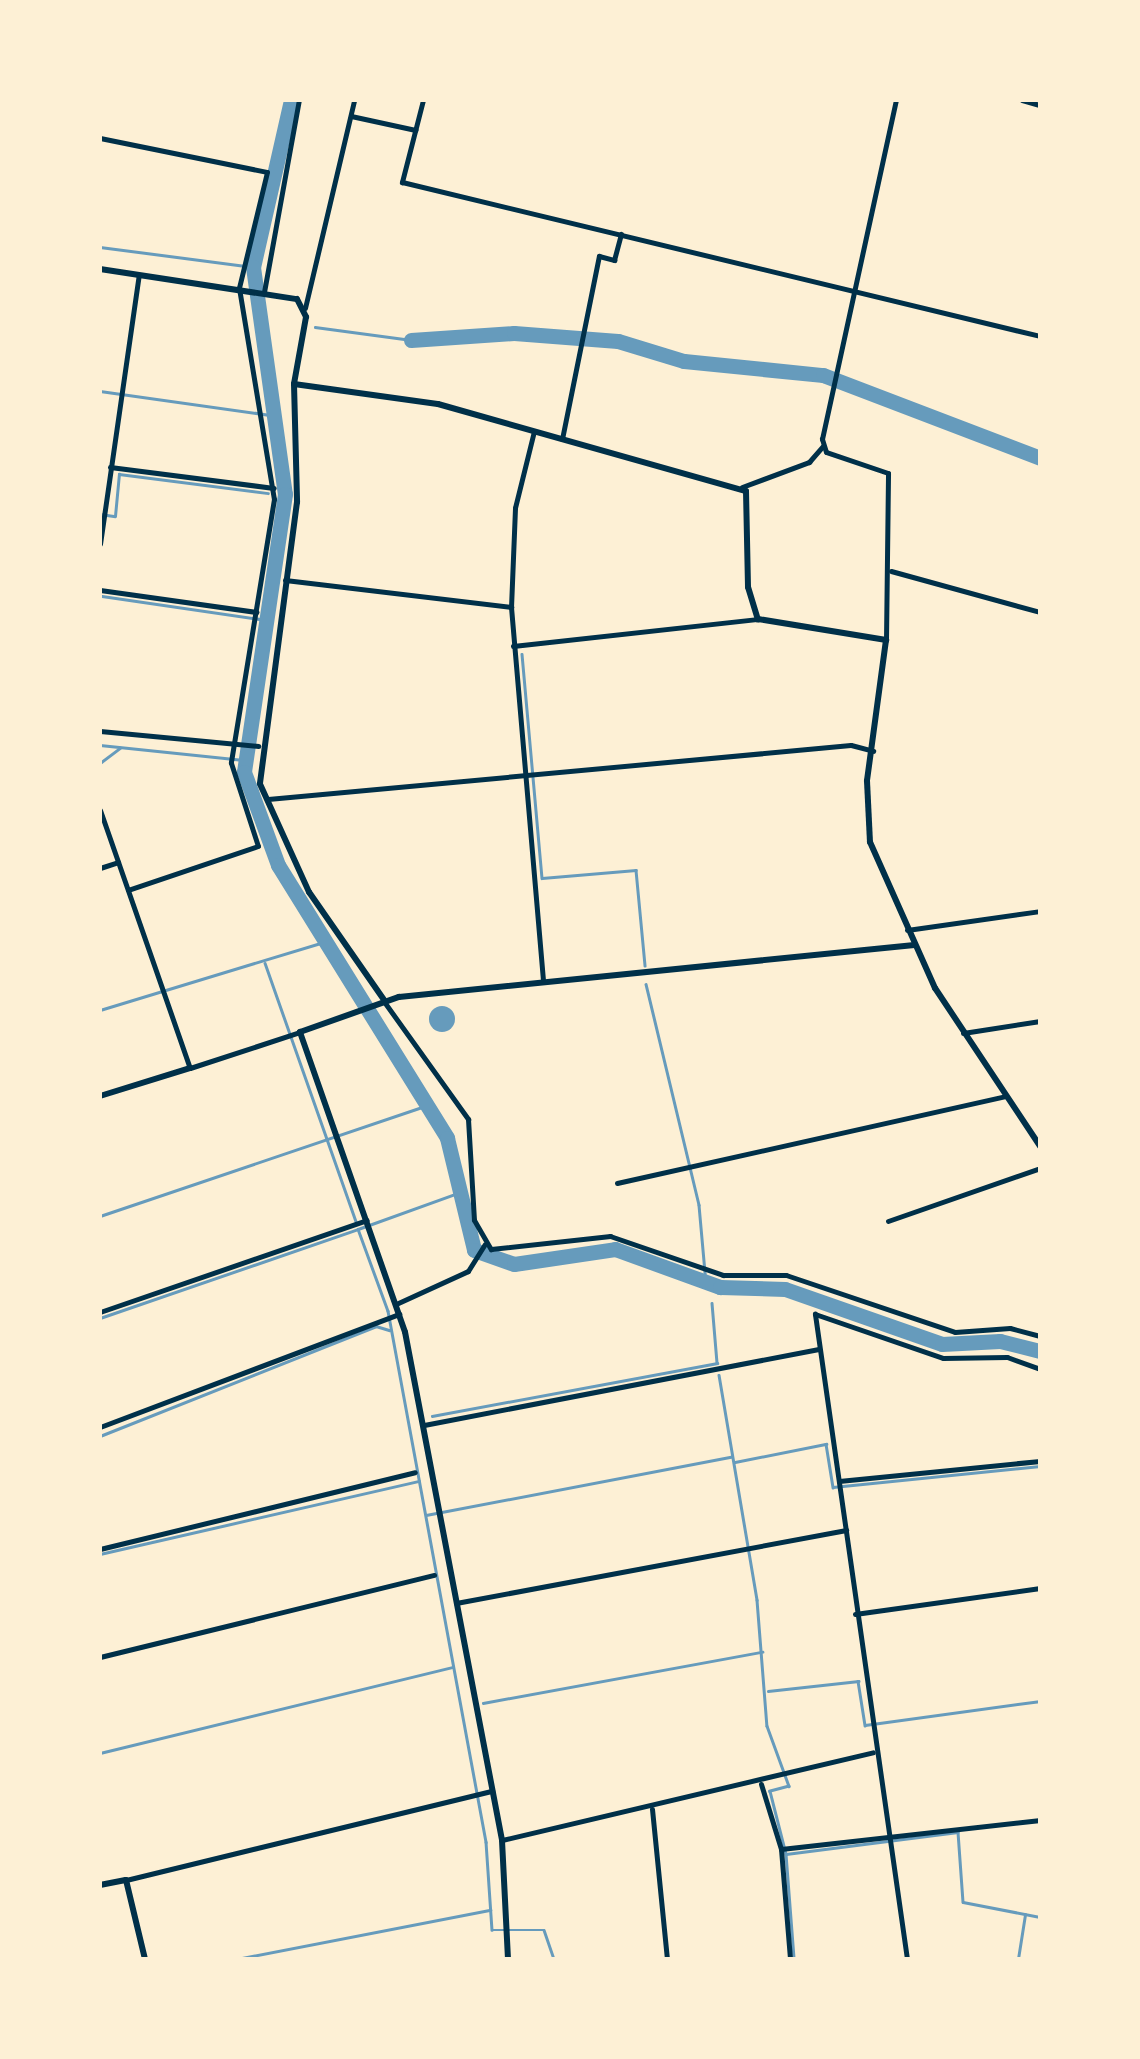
<!DOCTYPE html>
<style>
body{margin:0}
#map{position:relative;width:1140px;height:2059px;overflow:hidden;background:#fdf0d5;font-family:Literata,serif}
div>[style]{position:absolute}
[style*='--x']{left:calc(var(--x)*1px);top:calc(var(--y)*1px);width:calc(var(--w)*1px);rotate:calc(var(--a)*1deg)}
.water>*{inset:0;background:#669bbc}
.round{border-radius:50%}
.stream>*{height:2.5px;margin:-1.25px;padding:0 1.25px;transform-origin:1.25px;border-radius:1.25px;background:#669bbc}
.river>*{height:15px;margin:-7.5px;padding:0 7.5px;transform-origin:7.5px;border-radius:7.5px;background:#669bbc}
.minor>*{height:5px;margin:-2.5px;padding:0 2.5px;transform-origin:2.5px;border-radius:2.5px;background:#003049}
.tertiary>*{height:6px;margin:-3px;padding:0 3px;transform-origin:3px;border-radius:3px;background:#003049}
span{translate:-50% -50%;white-space:nowrap;text-align:center;line-height:1.15;-webkit-text-stroke:8px #fdf0d5;paint-order:stroke}
.frame{position:absolute;inset:0;border:102px solid #fdf0d5;pointer-events:none}
</style>
<div id="map">
<div class="water">
<div class="round" style="left:429px;top:1006px;width:26px;height:26px"></div>
</div>
<div class="stream">
<div style="--x:100;--y:247;--w:154;--a:7.4"></div>
<div style="--x:315;--y:327;--w:97;--a:7.7"></div>
<div style="--x:100;--y:391;--w:173;--a:8"></div>
<div style="--x:280;--y:494;--w:5;--a:0"></div>
<div style="--x:100;--y:514;--w:15;--a:8"></div>
<div style="--x:115;--y:516;--w:42;--a:-84.6"></div>
<div style="--x:119;--y:474;--w:150;--a:7.3"></div>
<div style="--x:102;--y:596;--w:166;--a:8.3"></div>
<div style="--x:522;--y:654;--w:225;--a:84.9"></div>
<div style="--x:542;--y:878;--w:94;--a:-4.9"></div>
<div style="--x:636;--y:870;--w:96;--a:84.6"></div>
<div style="--x:100;--y:745;--w:144;--a:6"></div>
<div style="--x:100;--y:763;--w:25;--a:-37"></div>
<div style="--x:265;--y:963;--w:274;--a:70.6"></div>
<div style="--x:646;--y:984;--w:227;--a:76.5"></div>
<div style="--x:699;--y:1205;--w:78;--a:84.9"></div>
<div style="--x:100;--y:1010;--w:237;--a:-16.9"></div>
<div style="--x:100;--y:1216;--w:345;--a:-18.7"></div>
<div style="--x:358;--y:1229;--w:106;--a:-19.8"></div>
<div style="--x:717;--y:1292;--w:6;--a:-59"></div>
<div style="--x:712;--y:1303;--w:59;--a:85.2"></div>
<div style="--x:100;--y:1318;--w:273;--a:-19"></div>
<div style="--x:358;--y:1229;--w:87;--a:69.9"></div>
<div style="--x:388;--y:1311;--w:540;--a:79.54"></div>
<div style="--x:486;--y:1842;--w:88;--a:86.1"></div>
<div style="--x:492;--y:1930;--w:52;--a:0"></div>
<div style="--x:544;--y:1930;--w:31;--a:71"></div>
<div style="--x:719;--y:1375;--w:228;--a:80.4"></div>
<div style="--x:757;--y:1600;--w:126;--a:85.5"></div>
<div style="--x:767;--y:1726;--w:64;--a:69.9"></div>
<div style="--x:789;--y:1786;--w:20;--a:165"></div>
<div style="--x:770;--y:1791;--w:65;--a:75.7"></div>
<div style="--x:786;--y:1854;--w:105;--a:85.6"></div>
<div style="--x:432;--y:1416;--w:290;--a:-10.5"></div>
<div style="--x:100;--y:1436;--w:297;--a:-21.7"></div>
<div style="--x:376;--y:1326;--w:14;--a:17"></div>
<div style="--x:735;--y:1462;--w:93;--a:-11.2"></div>
<div style="--x:826;--y:1444;--w:44;--a:80.8"></div>
<div style="--x:833;--y:1487;--w:208;--a:-5.8"></div>
<div style="--x:426;--y:1515;--w:310;--a:-10.8"></div>
<div style="--x:100;--y:1554;--w:327;--a:-12.9"></div>
<div style="--x:768;--y:1691;--w:91;--a:-6.3"></div>
<div style="--x:858;--y:1681;--w:45;--a:81"></div>
<div style="--x:865;--y:1725;--w:177;--a:-7.8"></div>
<div style="--x:483;--y:1703;--w:284;--a:-10.4"></div>
<div style="--x:100;--y:1753;--w:363;--a:-13.7"></div>
<div style="--x:786;--y:1854;--w:173;--a:-7.3"></div>
<div style="--x:958;--y:1832;--w:70;--a:85.9"></div>
<div style="--x:963;--y:1902;--w:78;--a:11"></div>
<div style="--x:237;--y:1959;--w:258;--a:-11"></div>
<div style="--x:1018;--y:1959;--w:45;--a:-81"></div>
</div>
<div class="river">
<div style="--x:291;--y:100;--w:171;--a:102.8"></div>
<div style="--x:253;--y:267;--w:229;--a:82"></div>
<div style="--x:285;--y:494;--w:281;--a:98.4"></div>
<div style="--x:244;--y:772;--w:99;--a:69.9"></div>
<div style="--x:278;--y:865;--w:321;--a:58.2"></div>
<div style="--x:447;--y:1138;--w:115;--a:76.4"></div>
<div style="--x:474;--y:1250;--w:42;--a:19.3"></div>
<div style="--x:514;--y:1264;--w:102;--a:-8.4"></div>
<div style="--x:615;--y:1249;--w:112;--a:19.9"></div>
<div style="--x:720;--y:1287;--w:65;--a:1.8"></div>
<div style="--x:785;--y:1289;--w:166;--a:19.3"></div>
<div style="--x:942;--y:1344;--w:58;--a:-3"></div>
<div style="--x:1000;--y:1341;--w:41;--a:14"></div>
<div style="--x:411;--y:340;--w:103;--a:-3.9"></div>
<div style="--x:514;--y:333;--w:104;--a:4.4"></div>
<div style="--x:618;--y:341;--w:69;--a:16.9"></div>
<div style="--x:684;--y:361;--w:140;--a:5.8"></div>
<div style="--x:823;--y:375;--w:232;--a:20.9"></div>
</div>
<div class="minor">
<div style="--x:423;--y:100;--w:85;--a:104.4"></div>
<div style="--x:402;--y:182;--w:656;--a:13.57"></div>
<div style="--x:1022;--y:100;--w:19;--a:16"></div>
<div style="--x:351;--y:116;--w:66;--a:12.3"></div>
<div style="--x:100;--y:138;--w:170;--a:11.5"></div>
<div style="--x:267;--y:172;--w:119;--a:103.6"></div>
<div style="--x:239;--y:288;--w:214;--a:80.6"></div>
<div style="--x:274;--y:499;--w:267;--a:99.3"></div>
<div style="--x:231;--y:763;--w:87;--a:72"></div>
<div style="--x:258;--y:846;--w:137;--a:161.3"></div>
<div style="--x:264;--y:292;--w:195;--a:-79.7"></div>
<div style="--x:305;--y:308;--w:214;--a:-76.7"></div>
<div style="--x:534;--y:431;--w:79;--a:103.9"></div>
<div style="--x:515;--y:508;--w:99;--a:92.3"></div>
<div style="--x:511;--y:607;--w:375;--a:85.1"></div>
<div style="--x:562;--y:439;--w:187;--a:-78.6"></div>
<div style="--x:599;--y:256;--w:16;--a:15"></div>
<div style="--x:614;--y:260;--w:27;--a:-75"></div>
<div style="--x:110;--y:467;--w:165;--a:7.3"></div>
<div style="--x:742;--y:487;--w:72;--a:-20.5"></div>
<div style="--x:809;--y:462;--w:21;--a:-49"></div>
<div style="--x:100;--y:544;--w:272;--a:-81.8"></div>
<div style="--x:891;--y:571;--w:155;--a:15.4"></div>
<div style="--x:285;--y:580;--w:228;--a:6.8"></div>
<div style="--x:100;--y:590;--w:158;--a:8"></div>
<div style="--x:886;--y:640;--w:167;--a:-89.3"></div>
<div style="--x:888;--y:473;--w:65;--a:-161.3"></div>
<div style="--x:826;--y:452;--w:14;--a:-107"></div>
<div style="--x:822;--y:439;--w:347;--a:-77.7"></div>
<div style="--x:513;--y:646;--w:245;--a:-6.3"></div>
<div style="--x:100;--y:731;--w:159;--a:5.4"></div>
<div style="--x:268;--y:799;--w:585;--a:-5.29"></div>
<div style="--x:851;--y:745;--w:23;--a:15"></div>
<div style="--x:100;--y:810;--w:273;--a:70.8"></div>
<div style="--x:190;--y:1068;--w:116;--a:-18.1"></div>
<div style="--x:100;--y:868;--w:19;--a:-18"></div>
<div style="--x:907;--y:930;--w:134;--a:-8.1"></div>
<div style="--x:385;--y:1003;--w:143;--a:54.4"></div>
<div style="--x:468;--y:1119;--w:101;--a:86.6"></div>
<div style="--x:474;--y:1220;--w:34;--a:60"></div>
<div style="--x:491;--y:1249;--w:120;--a:-6.2"></div>
<div style="--x:610;--y:1236;--w:120;--a:19"></div>
<div style="--x:723;--y:1275;--w:63;--a:0"></div>
<div style="--x:786;--y:1275;--w:178;--a:18.6"></div>
<div style="--x:955;--y:1332;--w:55;--a:-4.2"></div>
<div style="--x:1010;--y:1328;--w:31;--a:15"></div>
<div style="--x:963;--y:1033;--w:78;--a:-8.9"></div>
<div style="--x:617;--y:1183;--w:398;--a:-12.6"></div>
<div style="--x:888;--y:1221;--w:161;--a:-19.2"></div>
<div style="--x:396;--y:1304;--w:79;--a:-24.6"></div>
<div style="--x:468;--y:1271;--w:31;--a:-58"></div>
<div style="--x:100;--y:1312;--w:282;--a:-19"></div>
<div style="--x:424;--y:1425;--w:402;--a:-10.9"></div>
<div style="--x:100;--y:1427;--w:320;--a:-20.7"></div>
<div style="--x:839;--y:1481;--w:202;--a:-5.7"></div>
<div style="--x:100;--y:1549;--w:324;--a:-13.7"></div>
<div style="--x:456;--y:1603;--w:397;--a:-10.6"></div>
<div style="--x:855;--y:1614;--w:187;--a:-8"></div>
<div style="--x:100;--y:1657;--w:344;--a:-13.8"></div>
<div style="--x:761;--y:1784;--w:68;--a:72.9"></div>
<div style="--x:781;--y:1849;--w:110;--a:85.3"></div>
<div style="--x:652;--y:1809;--w:151;--a:84.3"></div>
<div style="--x:502;--y:1840;--w:381;--a:-13.3"></div>
<div style="--x:781;--y:1849;--w:261;--a:-6.4"></div>
<div style="--x:126;--y:1880;--w:377;--a:-13.7"></div>
<div style="--x:907;--y:1959;--w:652;--a:-98.12"></div>
<div style="--x:815;--y:1314;--w:135;--a:19"></div>
<div style="--x:943;--y:1358;--w:64;--a:-0.9"></div>
<div style="--x:1007;--y:1357;--w:35;--a:20"></div>
</div>
<div class="tertiary">
<div style="--x:100;--y:269;--w:199;--a:8.7"></div>
<div style="--x:297;--y:299;--w:20;--a:63"></div>
<div style="--x:306;--y:317;--w:68;--a:100.2"></div>
<div style="--x:294;--y:384;--w:145;--a:7.9"></div>
<div style="--x:438;--y:404;--w:320;--a:15.8"></div>
<div style="--x:746;--y:491;--w:96;--a:88.8"></div>
<div style="--x:748;--y:587;--w:34;--a:73"></div>
<div style="--x:758;--y:619;--w:130;--a:9.3"></div>
<div style="--x:886;--y:640;--w:142;--a:97.7"></div>
<div style="--x:867;--y:781;--w:61;--a:87.2"></div>
<div style="--x:870;--y:842;--w:160;--a:66"></div>
<div style="--x:935;--y:988;--w:190;--a:56.4"></div>
<div style="--x:294;--y:384;--w:118;--a:88.5"></div>
<div style="--x:297;--y:502;--w:284;--a:97.5"></div>
<div style="--x:260;--y:784;--w:119;--a:65.6"></div>
<div style="--x:309;--y:892;--w:131;--a:55.2"></div>
<div style="--x:100;--y:1096;--w:94;--a:-17.3"></div>
<div style="--x:100;--y:1885;--w:26;--a:-11"></div>
<div style="--x:126;--y:1880;--w:81;--a:76.5"></div>
<div style="--x:508;--y:1959;--w:119;--a:-92.9"></div>
<div style="--x:502;--y:1840;--w:517;--a:-100.81"></div>
<div style="--x:405;--y:1332;--w:318;--a:-109.3"></div>
<div style="--x:300;--y:1032;--w:105;--a:-19.5"></div>
<div style="--x:399;--y:997;--w:518;--a:-5.77"></div>
</div>
<div class="frame"></div>
</div>
